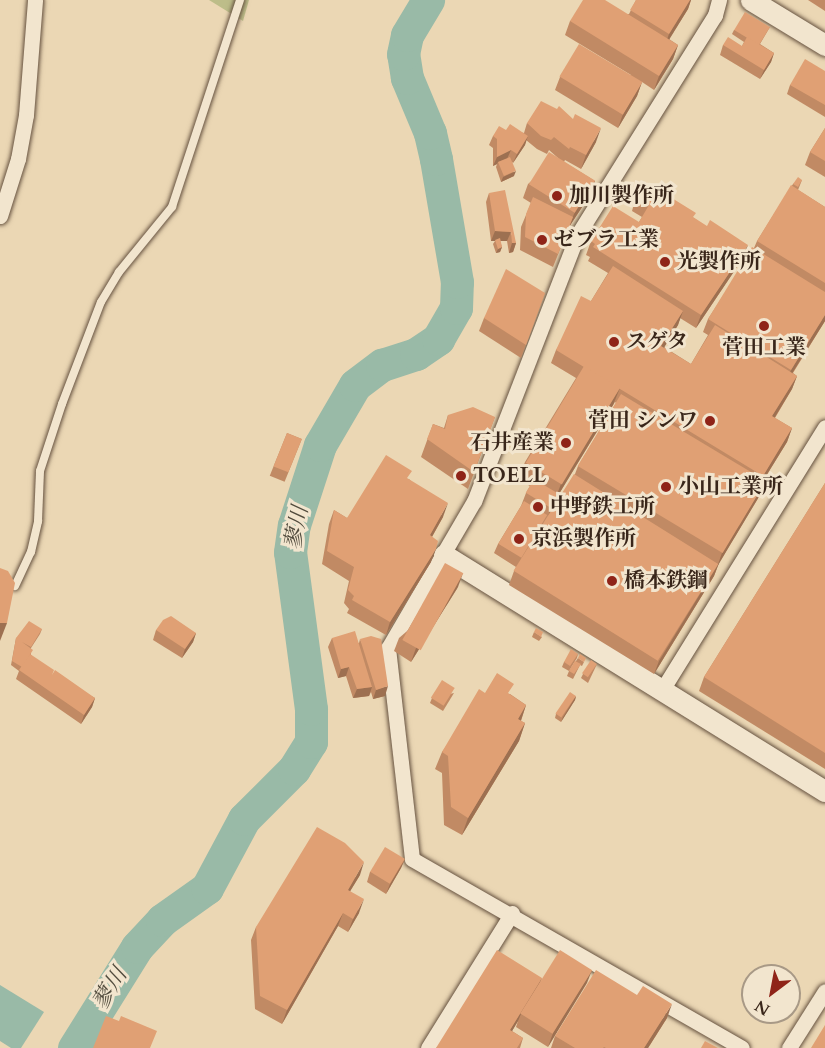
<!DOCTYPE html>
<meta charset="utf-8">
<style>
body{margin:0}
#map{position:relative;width:825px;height:1048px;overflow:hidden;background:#ebd7b4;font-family:Cardo,"Noto Serif JP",serif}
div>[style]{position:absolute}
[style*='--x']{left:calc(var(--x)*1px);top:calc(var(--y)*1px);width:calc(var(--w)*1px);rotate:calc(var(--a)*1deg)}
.green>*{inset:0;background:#bdbd89}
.water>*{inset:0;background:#99baa7}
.river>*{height:33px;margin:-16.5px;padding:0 16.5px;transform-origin:16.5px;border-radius:16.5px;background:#99baa7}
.roads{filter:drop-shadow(0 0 2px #665240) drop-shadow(0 0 2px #665240)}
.lane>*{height:8px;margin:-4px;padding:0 4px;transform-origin:4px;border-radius:4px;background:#f2e5ce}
.street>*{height:15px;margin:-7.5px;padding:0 7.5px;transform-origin:7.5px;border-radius:7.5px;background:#f2e5ce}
.secondary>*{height:21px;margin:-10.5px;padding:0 10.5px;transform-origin:10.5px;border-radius:10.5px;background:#f2e5ce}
.wall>*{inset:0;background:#c18a64;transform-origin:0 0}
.shaded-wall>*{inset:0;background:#9d7051}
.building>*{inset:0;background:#e0a074;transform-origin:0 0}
.dots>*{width:16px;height:16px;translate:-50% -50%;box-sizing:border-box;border:3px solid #f2e5ce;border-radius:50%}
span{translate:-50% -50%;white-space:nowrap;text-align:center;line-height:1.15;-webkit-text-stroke:6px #f2e5ce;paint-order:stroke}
.poi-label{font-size:21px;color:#39261a;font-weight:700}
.left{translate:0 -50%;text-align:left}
.right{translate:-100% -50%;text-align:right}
.water-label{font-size:22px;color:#514b3d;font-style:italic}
.north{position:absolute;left:741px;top:964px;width:60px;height:60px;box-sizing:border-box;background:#f2e5ce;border:2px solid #a89986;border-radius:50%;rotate:212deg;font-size:16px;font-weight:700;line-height:24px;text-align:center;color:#39261a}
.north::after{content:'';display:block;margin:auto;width:21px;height:27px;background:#8f2418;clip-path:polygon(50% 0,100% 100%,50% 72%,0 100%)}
</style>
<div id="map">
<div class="green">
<div style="clip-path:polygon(209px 0,249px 0,243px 21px)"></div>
</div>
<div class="water">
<div style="clip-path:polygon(0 985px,44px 1012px,21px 1048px,11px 1048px,0 1041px)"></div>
</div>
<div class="river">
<div style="--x:74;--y:1048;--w:119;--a:-58"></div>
<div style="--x:137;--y:947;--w:37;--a:-47"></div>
<div style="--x:162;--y:920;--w:55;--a:-35.4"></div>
<div style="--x:207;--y:888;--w:78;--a:-61.8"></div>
<div style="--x:244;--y:819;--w:71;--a:-45"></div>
<div style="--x:294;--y:769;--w:32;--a:-58"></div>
<div style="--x:311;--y:742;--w:33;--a:-90"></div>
<div style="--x:311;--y:709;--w:158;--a:-97.6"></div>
<div style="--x:290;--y:552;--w:27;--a:-82"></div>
<div style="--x:294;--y:525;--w:84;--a:-72"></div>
<div style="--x:320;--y:445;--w:69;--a:-59.7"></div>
<div style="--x:355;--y:385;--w:34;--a:-37"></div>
<div style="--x:382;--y:365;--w:36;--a:-18"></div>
<div style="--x:416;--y:354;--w:27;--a:-34"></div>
<div style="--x:438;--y:339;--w:36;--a:-60"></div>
<div style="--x:456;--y:308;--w:26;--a:-88"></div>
<div style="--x:457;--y:282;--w:125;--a:-99.7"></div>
<div style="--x:436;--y:159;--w:27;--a:-103"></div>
<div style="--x:430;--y:133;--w:60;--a:-112.7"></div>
<div style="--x:407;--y:78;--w:24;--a:-99"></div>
<div style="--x:403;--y:54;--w:19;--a:-78"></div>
<div style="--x:407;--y:35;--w:41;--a:-59"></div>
</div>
<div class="roads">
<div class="lane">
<div style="--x:15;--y:586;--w:38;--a:-65"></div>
<div style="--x:31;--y:552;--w:32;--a:-77"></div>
<div style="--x:38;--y:521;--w:50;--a:-87.7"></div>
<div style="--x:40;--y:471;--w:71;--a:-71.8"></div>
<div style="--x:62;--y:404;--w:109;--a:-69.1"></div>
<div style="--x:101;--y:302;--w:35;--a:-59"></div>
<div style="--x:119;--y:272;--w:84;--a:-50.8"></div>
<div style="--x:172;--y:207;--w:218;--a:-71.8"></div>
</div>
<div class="street">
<div style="--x:719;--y:0;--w:16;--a:105"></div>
<div style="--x:715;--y:15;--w:261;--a:122"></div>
<div style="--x:577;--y:236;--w:284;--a:111.2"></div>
<div style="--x:474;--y:501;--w:170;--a:120.3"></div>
<div style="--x:388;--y:648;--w:212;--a:83.5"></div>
<div style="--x:412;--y:859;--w:380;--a:29.8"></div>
<div style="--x:0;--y:216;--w:60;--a:-72.5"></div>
<div style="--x:18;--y:159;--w:45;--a:-79.7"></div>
<div style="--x:26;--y:115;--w:115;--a:-85.5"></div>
<div style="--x:662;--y:690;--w:309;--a:-58.2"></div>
<div style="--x:428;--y:1048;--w:159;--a:-58.1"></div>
<div style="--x:789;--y:1048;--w:67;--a:-57.7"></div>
</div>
<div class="secondary">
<div style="--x:751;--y:0;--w:87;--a:31.3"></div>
<div style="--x:444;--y:555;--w:448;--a:31.8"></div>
</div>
</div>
<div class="wall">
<div style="clip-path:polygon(636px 0,691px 0,688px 9px,669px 39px,678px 45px,673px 59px,654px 90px,642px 82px,637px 96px,618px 128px,555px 90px,560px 77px,631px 75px,565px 35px,570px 21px,629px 14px)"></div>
<div style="clip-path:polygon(808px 0,825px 0,825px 11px)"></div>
<div style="clip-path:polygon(770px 27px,760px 44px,774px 53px,771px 62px,760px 79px,720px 55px,723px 45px,742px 46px,744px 42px,732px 34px,734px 30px)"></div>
<div style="clip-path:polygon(825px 71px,825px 117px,787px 94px,790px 85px)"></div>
<div style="clip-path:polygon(527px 123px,596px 142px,581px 169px,565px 160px,564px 162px,595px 181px,590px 195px,569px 227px,553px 267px,520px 250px,521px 227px,531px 203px,523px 198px,528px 184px,558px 158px,549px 150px,547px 154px,537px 149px,526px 140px,525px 145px,513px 163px,512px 162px,514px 176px,501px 182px,496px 167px,497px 164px,493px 166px,493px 148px,489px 145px,493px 136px,506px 130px,524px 133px)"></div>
<div style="clip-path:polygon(825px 128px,825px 177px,805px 165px,810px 152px)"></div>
<div style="clip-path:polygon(evenodd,802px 180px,798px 190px,825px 207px,825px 321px,793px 373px,797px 376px,792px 389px,775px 418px,792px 428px,787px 442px,763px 481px,760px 495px,719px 563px,714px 576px,654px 674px,509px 585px,514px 571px,516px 567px,494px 553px,498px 544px,521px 506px,526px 493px,530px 486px,518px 480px,525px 462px,576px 378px,551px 363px,556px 350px,591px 301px,608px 273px,588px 261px,590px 257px,586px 255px,591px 241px,639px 222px,642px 217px,632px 211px,636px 197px,694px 218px,743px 258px,696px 328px,680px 318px,678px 325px,664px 347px,691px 364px,708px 335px,703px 332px,708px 319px,754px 248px,757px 241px,793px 184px,802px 180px,615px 402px,616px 403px,578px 466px,575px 474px,557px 502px,559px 494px,615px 402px)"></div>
<div style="clip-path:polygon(489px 193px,516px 243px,513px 252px,509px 253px,507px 241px,500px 241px,502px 247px,500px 252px,496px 253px,493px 244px,495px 241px,491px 241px,486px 202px)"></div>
<div style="clip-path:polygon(545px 293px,521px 358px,479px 331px,484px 318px)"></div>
<div style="clip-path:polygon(448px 415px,495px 417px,468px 489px,421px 457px,433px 424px,444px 428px)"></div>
<div style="left:287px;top:433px;width:16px;height:46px;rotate:22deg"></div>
<div style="clip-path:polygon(409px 479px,443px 517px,432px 537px,431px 562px,386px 635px,347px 613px,349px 609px,344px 603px,349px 581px,322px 564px,329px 524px,334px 510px,347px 518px)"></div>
<div style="clip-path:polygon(825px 483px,825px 769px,699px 691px,704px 677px)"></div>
<div style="clip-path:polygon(458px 587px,411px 662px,394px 651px,399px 638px)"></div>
<div style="clip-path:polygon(42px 629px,40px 634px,31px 648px,31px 655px,52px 675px,95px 698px,92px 707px,81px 724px,16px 679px,19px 671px,11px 665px,16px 638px)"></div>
<div style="clip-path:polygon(156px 630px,196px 633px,193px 642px,182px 658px,153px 640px)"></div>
<div style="clip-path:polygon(534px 632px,542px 637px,539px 641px,532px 637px)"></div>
<div style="clip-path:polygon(332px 638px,359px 643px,360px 639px,385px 696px,373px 699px,371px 692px,369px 696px,353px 698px,346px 676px,338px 678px,328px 647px)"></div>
<div style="clip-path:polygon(578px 654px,577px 658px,569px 671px,562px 667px,564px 662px)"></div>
<div style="clip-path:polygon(578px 658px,584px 662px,582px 666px,580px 665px,573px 679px,567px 676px,569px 671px,576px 661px)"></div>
<div style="clip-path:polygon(597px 664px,588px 683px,581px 678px,583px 674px)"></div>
<div style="clip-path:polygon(454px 693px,443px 711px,430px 703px,432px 698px)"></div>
<div style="clip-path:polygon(485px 693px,510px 694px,526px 705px,521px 721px,525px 723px,519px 741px,462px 835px,444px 825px,442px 773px,435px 769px,442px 752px)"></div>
<div style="clip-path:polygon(576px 696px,575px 700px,561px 722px,555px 718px,556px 714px)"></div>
<div style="clip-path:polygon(405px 859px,401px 868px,386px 894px,367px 882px,370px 872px)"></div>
<div style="clip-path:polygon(360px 875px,350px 891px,359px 913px,348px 932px,338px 926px,282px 1024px,255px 1009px,251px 940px,256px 927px)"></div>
<div style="clip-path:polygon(592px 970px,548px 1047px,516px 1027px,518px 1021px,512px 1031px,523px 1038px,520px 1048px,436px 1048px,542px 978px,540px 983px)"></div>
<div style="clip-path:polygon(667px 1018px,648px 1048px,551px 1048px,555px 1036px)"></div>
</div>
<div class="shaded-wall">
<div style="clip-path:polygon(690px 0,691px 0,688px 9px,664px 48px,669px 34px)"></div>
<div style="clip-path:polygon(678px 45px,673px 59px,654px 90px,659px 76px)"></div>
<div style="clip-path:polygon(774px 53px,771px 62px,760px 79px,764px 70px)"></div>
<div style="clip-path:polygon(642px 82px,637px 96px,618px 128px,623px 114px)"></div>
<div style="clip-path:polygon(601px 128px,596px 142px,581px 169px,586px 155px)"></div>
<div style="clip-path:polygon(528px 136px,525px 145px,513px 163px,517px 154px)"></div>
<div style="clip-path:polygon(511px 150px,507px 159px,498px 162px,497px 164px,493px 166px,497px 157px)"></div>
<div style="clip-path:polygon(516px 171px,514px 176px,501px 182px,503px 177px)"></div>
<div style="clip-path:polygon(595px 181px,590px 195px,569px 227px,574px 214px)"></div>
<div style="clip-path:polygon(495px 231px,511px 232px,507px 241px,491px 241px)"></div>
<div style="clip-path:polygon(512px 243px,516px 243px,513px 252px,509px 253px)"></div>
<div style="clip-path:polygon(748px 245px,743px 258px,696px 328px,701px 315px)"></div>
<div style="clip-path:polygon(502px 247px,500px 252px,496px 253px,498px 249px)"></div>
<div style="clip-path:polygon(683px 311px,678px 325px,657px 359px,661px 346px)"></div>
<div style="clip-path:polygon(825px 315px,825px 321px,786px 383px,791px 370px)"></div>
<div style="clip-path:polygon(797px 376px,792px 389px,767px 430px,772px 416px)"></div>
<div style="clip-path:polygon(620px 388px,613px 405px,554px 502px,561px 484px)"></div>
<div style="clip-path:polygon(792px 428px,787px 442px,758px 489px,763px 476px)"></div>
<div style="clip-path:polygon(765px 482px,760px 495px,717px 567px,722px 553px)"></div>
<div style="clip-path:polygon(559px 494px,555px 508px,546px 522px,551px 508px)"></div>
<div style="clip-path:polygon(448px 503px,443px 517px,425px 549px,430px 535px)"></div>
<div style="clip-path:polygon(436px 549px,431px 562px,386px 635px,390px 622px)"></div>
<div style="clip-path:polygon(719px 563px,714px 576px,654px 674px,659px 661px)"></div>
<div style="clip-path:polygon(463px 573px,458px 587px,411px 662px,416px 648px)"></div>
<div style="clip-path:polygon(0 623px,7px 623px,0 641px)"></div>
<div style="clip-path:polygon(196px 633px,193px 642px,182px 658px,185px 649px)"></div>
<div style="clip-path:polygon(349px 667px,346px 676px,338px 678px,341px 669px)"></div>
<div style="clip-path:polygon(388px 686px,385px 696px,373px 699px,376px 690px)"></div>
<div style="clip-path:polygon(372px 687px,369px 696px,353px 698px,357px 689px)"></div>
<div style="clip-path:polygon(576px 696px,575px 700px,561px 722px,563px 717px)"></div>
<div style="clip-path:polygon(95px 698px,92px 707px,81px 724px,84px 715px)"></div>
<div style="clip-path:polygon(526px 705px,520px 723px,518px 719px)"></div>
<div style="clip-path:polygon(525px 723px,519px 741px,462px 835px,468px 818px)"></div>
<div style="clip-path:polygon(405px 859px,401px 868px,386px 894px,390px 884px)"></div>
<div style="clip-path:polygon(364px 862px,360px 875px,343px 903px,348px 890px)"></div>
<div style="clip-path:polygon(364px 899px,359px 913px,348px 932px,353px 919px)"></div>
<div style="clip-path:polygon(343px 913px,338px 926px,282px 1024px,287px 1010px)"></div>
<div style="clip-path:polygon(592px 970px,587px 983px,548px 1047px,553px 1033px)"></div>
<div style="clip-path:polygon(542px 978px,537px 991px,521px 1014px,518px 1021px,505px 1043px,510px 1030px)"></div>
<div style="clip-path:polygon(672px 1004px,667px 1018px,648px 1048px,644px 1048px)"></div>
</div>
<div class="building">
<div style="clip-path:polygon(583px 0,605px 0,678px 45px,659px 76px,570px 21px)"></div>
<div style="clip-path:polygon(636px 0,690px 0,669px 34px,630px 10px)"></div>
<div style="left:745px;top:12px;width:29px;height:21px;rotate:31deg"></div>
<div style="clip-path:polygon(728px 37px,742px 46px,747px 37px,774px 53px,764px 70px,723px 45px)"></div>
<div style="left:579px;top:44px;width:74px;height:38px;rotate:31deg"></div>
<div style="clip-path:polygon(805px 59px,825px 71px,825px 105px,790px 85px)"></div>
<div style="clip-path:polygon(541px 101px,557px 109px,559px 106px,573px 119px,575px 114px,601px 128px,586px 155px,570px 147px,569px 149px,554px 137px,551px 140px,541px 136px,527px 123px)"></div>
<div style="clip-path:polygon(510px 124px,528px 136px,517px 154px,511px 150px,497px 157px,497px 139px,493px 136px,499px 126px,506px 130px)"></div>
<div style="clip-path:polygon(825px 128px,825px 161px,810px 152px)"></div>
<div style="left:549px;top:152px;width:54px;height:38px;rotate:32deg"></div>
<div style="left:510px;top:157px;width:15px;height:13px;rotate:67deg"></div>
<div style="clip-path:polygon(798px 177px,802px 180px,798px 187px,793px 184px)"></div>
<div style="clip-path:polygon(646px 182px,696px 213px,693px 217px,707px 226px,710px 220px,748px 245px,701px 315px,593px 247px,595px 244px,591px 241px,613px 206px,639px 222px,649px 205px,636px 197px)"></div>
<div style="clip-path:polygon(791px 185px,825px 207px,825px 283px,757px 241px)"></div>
<div style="clip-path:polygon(505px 190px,516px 243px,512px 243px,511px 232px,495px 231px,489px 193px)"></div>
<div style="clip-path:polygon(533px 197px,573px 217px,558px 254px,525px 237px,526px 214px)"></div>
<div style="clip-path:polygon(500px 238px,502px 247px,498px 249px,495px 240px)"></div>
<div style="clip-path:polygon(752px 247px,825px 292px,825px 315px,791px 370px,708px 319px)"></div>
<div style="clip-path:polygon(613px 266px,683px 311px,661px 346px,691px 364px,715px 325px,797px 376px,772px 416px,792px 428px,763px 476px,556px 350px,581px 296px,591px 301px)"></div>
<div style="clip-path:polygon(506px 269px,545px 293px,526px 345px,484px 318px)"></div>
<div style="left:584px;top:366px;width:42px;height:113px;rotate:31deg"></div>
<div style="left:621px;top:394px;width:169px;height:84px;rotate:31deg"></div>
<div style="clip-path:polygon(473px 407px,495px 417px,474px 472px,427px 439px,433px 424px,445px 429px,448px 415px)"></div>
<div style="left:287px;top:433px;width:16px;height:36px;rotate:22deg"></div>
<div style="clip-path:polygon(386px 455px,412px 471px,407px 478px,448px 503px,430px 535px,438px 541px,436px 549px,390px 622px,352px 600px,354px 596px,348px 590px,354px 567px,327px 551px,334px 510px,347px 518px)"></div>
<div style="left:574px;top:474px;width:170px;height:114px;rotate:32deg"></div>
<div style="left:534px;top:479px;width:29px;height:16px;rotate:31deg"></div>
<div style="clip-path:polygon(825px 483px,825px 753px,704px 677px)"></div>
<div style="left:524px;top:501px;width:27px;height:50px;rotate:31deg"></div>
<div style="left:445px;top:563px;width:21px;height:88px;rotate:29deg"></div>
<div style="clip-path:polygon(0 568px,8px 571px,15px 583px,7px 623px,0 623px)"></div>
<div style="clip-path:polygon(171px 616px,196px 633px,185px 649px,156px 630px,163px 620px)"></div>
<div style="clip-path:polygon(29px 621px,42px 629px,31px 647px,22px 642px,33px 650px,22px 667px,12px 661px,16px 638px)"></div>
<div style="clip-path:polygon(536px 628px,543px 632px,541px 637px,534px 632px)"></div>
<div style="clip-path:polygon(355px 631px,372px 687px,357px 689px,349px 667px,341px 669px,332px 638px)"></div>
<div style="clip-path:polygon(371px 636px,381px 639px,388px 686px,376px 690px,360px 639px)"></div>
<div style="clip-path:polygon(571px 649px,578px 654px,570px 666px,564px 662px)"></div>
<div style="clip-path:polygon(30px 654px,54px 670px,52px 675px,55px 670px,95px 698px,84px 715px,19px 670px)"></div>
<div style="clip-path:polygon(580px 654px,586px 658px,584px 662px,578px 658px)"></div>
<div style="left:591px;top:660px;width:7px;height:16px;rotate:34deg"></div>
<div style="clip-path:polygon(575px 661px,581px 664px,574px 674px,569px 671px)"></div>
<div style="clip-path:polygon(497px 673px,514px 684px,508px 693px,526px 705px,518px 719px,525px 723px,468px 818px,451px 807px,448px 756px,442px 752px,479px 689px,485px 693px)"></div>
<div style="left:442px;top:680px;width:15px;height:21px;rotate:32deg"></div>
<div style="left:570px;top:692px;width:7px;height:26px;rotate:34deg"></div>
<div style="clip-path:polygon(317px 827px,345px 843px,364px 862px,348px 890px,364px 899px,353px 919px,343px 913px,287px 1010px,260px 996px,256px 927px)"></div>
<div style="left:385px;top:847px;width:23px;height:29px;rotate:31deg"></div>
<div style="clip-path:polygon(497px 950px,542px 978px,510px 1030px,523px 1038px,517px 1048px,436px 1048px)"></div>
<div style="left:560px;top:950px;width:38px;height:75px;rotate:32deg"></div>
<div style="clip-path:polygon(596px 970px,637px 995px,643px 986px,672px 1004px,644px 1048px,606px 1048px,604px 1047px,603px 1048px,575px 1048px,555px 1036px)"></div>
<div style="clip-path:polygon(106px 1016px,119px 1021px,121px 1016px,157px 1031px,150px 1048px,93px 1048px)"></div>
<div style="clip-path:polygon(825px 1025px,825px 1048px,811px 1048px)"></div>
<div style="clip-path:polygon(705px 1041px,718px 1048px,701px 1048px)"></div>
</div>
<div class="dots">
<div style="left:557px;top:196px;background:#8f2418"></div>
<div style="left:542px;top:240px;background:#8f2418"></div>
<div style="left:665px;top:262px;background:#8f2418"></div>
<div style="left:764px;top:326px;background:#8f2418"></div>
<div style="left:614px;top:342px;background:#8f2418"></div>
<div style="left:710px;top:421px;background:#8f2418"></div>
<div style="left:566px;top:443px;background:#8f2418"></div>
<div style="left:461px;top:476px;background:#8f2418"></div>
<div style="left:666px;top:487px;background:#8f2418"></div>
<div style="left:538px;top:507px;background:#8f2418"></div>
<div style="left:519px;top:539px;background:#8f2418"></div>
<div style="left:612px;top:581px;background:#8f2418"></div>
</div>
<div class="poi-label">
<span class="left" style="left:569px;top:196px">加川製作所</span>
<span class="left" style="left:554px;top:240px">ゼブラ工業</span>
<span class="left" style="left:677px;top:262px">光製作所</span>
<span class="left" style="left:626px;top:342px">スゲタ</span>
<span style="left:764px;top:348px">菅田工業</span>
<span class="right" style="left:698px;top:421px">菅田 シンワ</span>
<span class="right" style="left:554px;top:443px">石井産業</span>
<span class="left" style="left:473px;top:476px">TOELL</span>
<span class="left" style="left:678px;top:487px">小山工業所</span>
<span class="left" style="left:550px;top:507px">中野鉄工所</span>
<span class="left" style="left:531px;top:539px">京浜製作所</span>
<span class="left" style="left:624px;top:581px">橋本鉄鋼</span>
</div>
<div class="water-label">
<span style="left:297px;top:528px;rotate:-79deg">蓼川</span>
<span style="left:110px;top:989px;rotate:-58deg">蓼川</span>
</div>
<div class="north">N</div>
</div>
